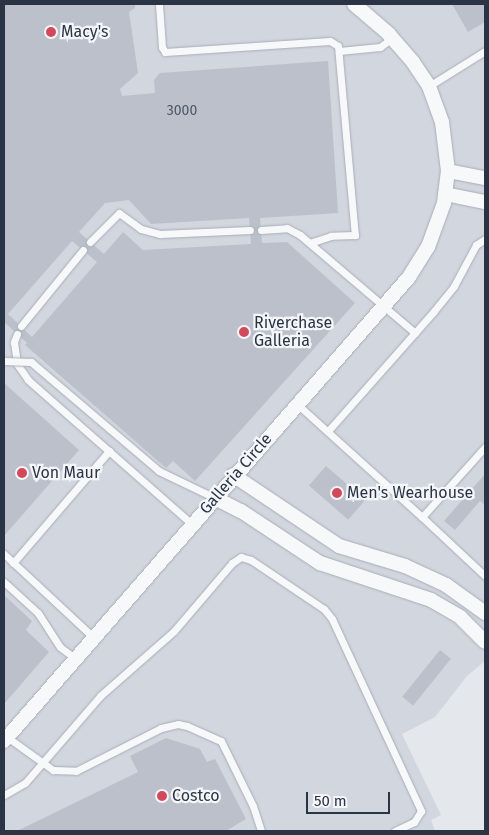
<!DOCTYPE html>
<style>
body{margin:0}
#map{position:relative;width:489px;height:835px;overflow:hidden;background:#e4e7ec;font-family:"Fira Sans",sans-serif}
div>[style]{position:absolute}
[style*='--x']{left:calc(var(--x)*1px);top:calc(var(--y)*1px);width:calc(var(--w)*1px);rotate:calc(var(--a)*1deg)}
.built>*{inset:0;background:#d2d6de}
.building>*{inset:0;background:#bbc0ca;transform-origin:0 0}
.roads{filter:drop-shadow(0 0 1px #a9aeb7) drop-shadow(0 0 1px #a9aeb7)}
.lane>*{height:7px;margin:-3.5px;padding:0 3.5px;transform-origin:3.5px;border-radius:3.5px;background:#f7f8fa}
.street>*{height:14px;margin:-7px;padding:0 7px;transform-origin:7px;border-radius:7px;background:#f7f8fa}
.bridges{filter:drop-shadow(0 0 1px #a9aeb7) drop-shadow(0 0 1px #a9aeb7)}
.lane-bridge>*{height:7px;margin:-3.5px;padding:0 3.5px;transform-origin:3.5px;border-radius:3.5px;background:#f7f8fa}
.dots>*{width:14px;height:14px;translate:-50% -50%;box-sizing:border-box;border:2px solid #f4f6f9;border-radius:50%}
span{translate:-50% -50%;white-space:nowrap;text-align:center;line-height:1.15;-webkit-text-stroke:4.5px #f4f6f9;paint-order:stroke}
.number-label{font-size:14px;color:#4f5766}
.number-label span{-webkit-text-stroke-width:0}
.poi-label{font-size:16px;color:#2b3445}
.left{translate:0 -50%;text-align:left}
.street-label{font-size:16px;color:#2b3445}
.frame{position:absolute;inset:0;border:5px solid #2b3445;pointer-events:none}
.scale{position:absolute;left:306px;top:792px;width:84px;height:22px;box-sizing:border-box;border:2px solid #2b3445;border-top:0;padding-left:6px;font-size:15px;line-height:18px;white-space:nowrap;color:#2b3445;-webkit-text-stroke:4px #f4f6f9;paint-order:stroke}
</style>
<div id="map">
<div class="built">
<div style="clip-path:polygon(4px 4px,485px 4px,485px 661px,467px 676px,435px 717px,402px 734px,441px 815px,431px 820px,435px 831px,4px 831px)"></div>
</div>
<div class="building">
<div style="clip-path:polygon(evenodd,4px 4px,135px 4px,135px 8px,129px 12px,138px 73px,120px 89px,122px 96px,155px 93px,154px 80px,160px 73px,328px 61px,338px 213px,260px 218px,262px 243px,287px 242px,355px 303px,195px 481px,173px 461px,166px 468px,25px 345px,27px 343px,4px 322px,4px 4px,129px 200px,151px 224px,249px 218px,251px 244px,143px 250px,123px 232px,104px 254px,79px 232px,105px 203px,129px 200px,4px 4px,72px 241px,97px 262px,32px 337px,8px 314px,72px 241px)"></div>
<div style="clip-path:polygon(452px 4px,485px 4px,485px 22px,468px 32px)"></div>
<div style="clip-path:polygon(4px 383px,79px 450px,4px 536px)"></div>
<div style="left:326px;top:466px;width:52px;height:26px;rotate:41deg"></div>
<div style="clip-path:polygon(485px 474px,485px 505px,480px 501px,455px 530px,444px 521px)"></div>
<div style="clip-path:polygon(4px 595px,32px 621px,26px 630px,49px 652px,4px 704px)"></div>
<div style="left:440px;top:650px;width:14px;height:60px;rotate:39deg"></div>
<div style="clip-path:polygon(166px 738px,200px 749px,207px 762px,215px 759px,246px 819px,226px 831px,17px 831px,138px 772px,130px 756px)"></div>
</div>
<div class="roads">
<div class="lane">
<div style="--x:159;--y:4;--w:43;--a:86"></div>
<div style="--x:162;--y:47;--w:6;--a:59"></div>
<div style="--x:165;--y:52;--w:165;--a:-3.8"></div>
<div style="--x:330;--y:41;--w:9;--a:32"></div>
<div style="--x:338;--y:46;--w:190;--a:84.9"></div>
<div style="--x:355;--y:235;--w:24;--a:178"></div>
<div style="--x:331;--y:236;--w:22;--a:162"></div>
<div style="--x:339;--y:51;--w:41;--a:-5.6"></div>
<div style="--x:380;--y:47;--w:15;--a:-37"></div>
<div style="--x:429;--y:86;--w:66;--a:-32"></div>
<div style="--x:261;--y:230;--w:26;--a:-4"></div>
<div style="--x:287;--y:228;--w:15;--a:28"></div>
<div style="--x:300;--y:235;--w:151;--a:40.4"></div>
<div style="--x:90;--y:242;--w:41;--a:-45"></div>
<div style="--x:119;--y:213;--w:27;--a:36"></div>
<div style="--x:141;--y:229;--w:20;--a:15"></div>
<div style="--x:160;--y:234;--w:90;--a:-2.5"></div>
<div style="--x:21;--y:326;--w:98;--a:-50.8"></div>
<div style="--x:17;--y:334;--w:9;--a:111"></div>
<div style="--x:14;--y:342;--w:22;--a:82"></div>
<div style="--x:17;--y:364;--w:19;--a:55"></div>
<div style="--x:28;--y:380;--w:220;--a:41.3"></div>
<div style="--x:297;--y:404;--w:169;--a:42.1"></div>
<div style="--x:422;--y:517;--w:94;--a:-48"></div>
<div style="--x:328;--y:431;--w:160;--a:-48.5"></div>
<div style="--x:434;--y:311;--w:32;--a:-51"></div>
<div style="--x:454;--y:286;--w:47;--a:-61.8"></div>
<div style="--x:476;--y:245;--w:11;--a:-34"></div>
<div style="--x:422;--y:517;--w:86;--a:43.1"></div>
<div style="--x:4;--y:554;--w:123;--a:43"></div>
<div style="--x:13;--y:563;--w:148;--a:-49.4"></div>
<div style="--x:4;--y:582;--w:46;--a:42.4"></div>
<div style="--x:38;--y:613;--w:40;--a:57.1"></div>
<div style="--x:60;--y:647;--w:20;--a:37"></div>
<div style="--x:7;--y:737;--w:57;--a:35.7"></div>
<div style="--x:53;--y:770;--w:23;--a:2"></div>
<div style="--x:76;--y:771;--w:95;--a:-26.8"></div>
<div style="--x:161;--y:728;--w:17;--a:-13"></div>
<div style="--x:178;--y:724;--w:9;--a:13"></div>
<div style="--x:187;--y:726;--w:37;--a:24"></div>
<div style="--x:221;--y:741;--w:72;--a:63.8"></div>
<div style="--x:253;--y:806;--w:26;--a:72"></div>
<div style="--x:4;--y:795;--w:24;--a:-30"></div>
<div style="--x:25;--y:783;--w:115;--a:-49.2"></div>
<div style="--x:100;--y:696;--w:98;--a:-41.3"></div>
<div style="--x:174;--y:631;--w:89;--a:-49.5"></div>
<div style="--x:232;--y:563;--w:11;--a:-34"></div>
<div style="--x:241;--y:557;--w:10;--a:17"></div>
<div style="--x:251;--y:560;--w:88;--a:33.9"></div>
<div style="--x:324;--y:609;--w:13;--a:51"></div>
<div style="--x:332;--y:619;--w:212;--a:65.1"></div>
<div style="--x:421;--y:811;--w:13;--a:122"></div>
<div style="--x:414;--y:822;--w:21;--a:155"></div>
</div>
<div class="street">
<div style="--x:448;--y:171;--w:38;--a:11"></div>
<div style="--x:445;--y:194;--w:41;--a:11.3"></div>
<div style="--x:233;--y:475;--w:128;--a:33.8"></div>
<div style="--x:339;--y:546;--w:69;--a:16.9"></div>
<div style="--x:405;--y:566;--w:45;--a:24.9"></div>
<div style="--x:446;--y:585;--w:48;--a:35.7"></div>
<div style="--x:215;--y:498;--w:29;--a:27"></div>
<div style="--x:241;--y:511;--w:95;--a:33.4"></div>
<div style="--x:320;--y:563;--w:117;--a:18.4"></div>
<div style="--x:431;--y:600;--w:34;--a:30"></div>
<div style="--x:460;--y:617;--w:35;--a:45"></div>
<div style="--x:4;--y:741;--w:616;--a:-48.88"></div>
<div style="--x:409;--y:277;--w:36;--a:-58"></div>
<div style="--x:428;--y:247;--w:47;--a:-70"></div>
<div style="--x:444;--y:203;--w:32;--a:-83"></div>
<div style="--x:448;--y:171;--w:49;--a:-97"></div>
<div style="--x:442;--y:122;--w:38;--a:-110"></div>
<div style="--x:429;--y:86;--w:29;--a:-124"></div>
<div style="--x:413;--y:62;--w:37;--a:-131"></div>
<div style="--x:389;--y:34;--w:46;--a:-139.4"></div>
</div>
</div>
<div class="bridges">
<div class="lane-bridge">
<div style="--x:4;--y:361;--w:27;--a:2"></div>
<div style="--x:31;--y:362;--w:168;--a:40.4"></div>
<div style="--x:159;--y:471;--w:62;--a:25.7"></div>
</div>
</div>
<div class="dots">
<div style="left:51px;top:32px;background:#d1495b"></div>
<div style="left:244px;top:332px;background:#d1495b"></div>
<div style="left:22px;top:473px;background:#d1495b"></div>
<div style="left:337px;top:493px;background:#d1495b"></div>
<div style="left:162px;top:796px;background:#d1495b"></div>
</div>
<div class="number-label">
<span style="left:182px;top:111px">3000</span>
</div>
<div class="poi-label">
<span class="left" style="left:61px;top:32px">Macy's</span>
<span class="left" style="left:254px;top:332px">Riverchase<br>Galleria</span>
<span class="left" style="left:32px;top:473px">Von Maur</span>
<span class="left" style="left:347px;top:493px">Men's Wearhouse</span>
<span class="left" style="left:172px;top:796px">Costco</span>
</div>
<div class="street-label">
<span style="left:236px;top:474px;rotate:-49deg">Galleria Circle</span>
</div>
<div class="frame"></div>
<div class="scale">50 m</div>
</div>
